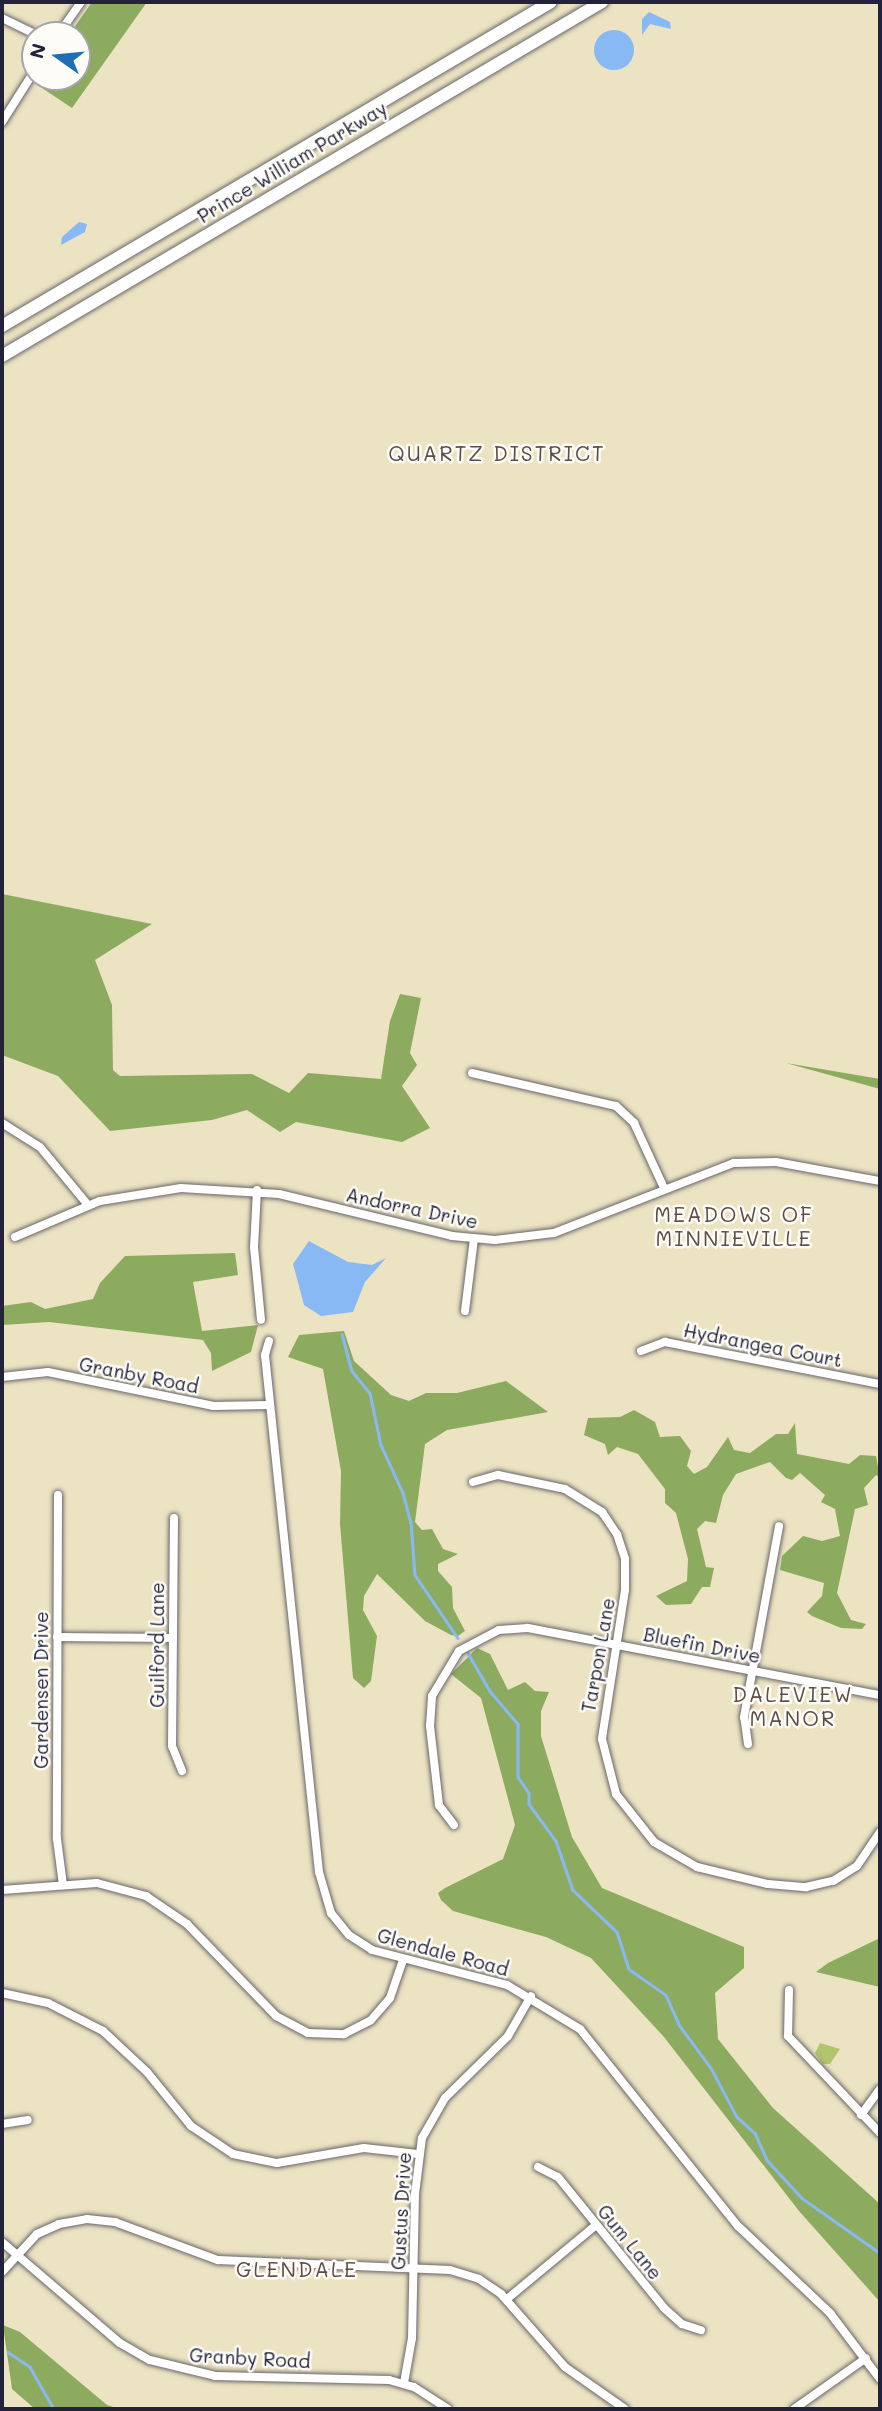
<!DOCTYPE html>
<style>
body{margin:0}
#map{position:relative;width:882px;height:2411px;overflow:hidden;background:#ebe3c2;font-family:Mali,sans-serif}
div>[style]{position:absolute}
[style*='--x']{left:calc(var(--x)*1px);top:calc(var(--y)*1px);width:calc(var(--w)*1px);rotate:calc(var(--a)*1deg)}
.green>*{inset:0;background:#b1c66b}
.forest>*{inset:0;background:#8cab5f}
.water>*{inset:0;background:#89b9f4}
.round{border-radius:50%}
.stream>*{height:2.5px;margin:-1.25px;padding:0 1.25px;transform-origin:1.25px;border-radius:1.25px;background:#89b9f4}
.roads{filter:drop-shadow(0 0 2px #68666a) drop-shadow(0 0 2px #68666a)}
.minor>*{height:8px;margin:-4px;padding:0 4px;transform-origin:4px;border-radius:4px;background:#fff}
.trunk>*{height:12px;margin:-6px;padding:0 6px;transform-origin:6px;border-radius:6px;background:#fff}
span{translate:-50% -50%;white-space:nowrap;text-align:center;line-height:1.15;-webkit-text-stroke:5px #fdfcf7;paint-order:stroke}
.street-label{font-size:19px;color:#22223b}
.neighbourhood-label{font-size:21px;color:#5f4c48;letter-spacing:2px}
.frame{position:absolute;inset:0;border:4px solid #22223b;pointer-events:none}
.north{position:absolute;left:21px;top:21px;width:70px;height:70px;box-sizing:border-box;background:#fdfcf7;border:2px solid #a5a5ac;border-radius:50%;rotate:285deg;font-size:19px;font-weight:700;line-height:28px;text-align:center;color:#22223b}
.north::after{content:'';display:block;margin:auto;width:24px;height:32px;background:#1f6fb2;clip-path:polygon(50% 0,100% 100%,50% 72%,0 100%)}
</style>
<div id="map">
<div class="green">
<div style="clip-path:polygon(820px 2043px,840px 2049px,830px 2064px,823px 2064px,815px 2053px)"></div>
</div>
<div class="forest">
<div style="clip-path:polygon(92px 2px,147px 2px,72px 108px,36px 84px,41px 77px,77px 77px,77px 35px,69px 35px)"></div>
<div style="clip-path:polygon(2px 894px,152px 924px,95px 960px,112px 1005px,113px 1070px,120px 1076px,252px 1074px,289px 1093px,308px 1073px,381px 1079px,390px 1021px,400px 994px,421px 998px,410px 1053px,417px 1065px,402px 1086px,430px 1128px,402px 1142px,296px 1122px,280px 1132px,247px 1110px,212px 1120px,110px 1131px,58px 1076px,2px 1055px)"></div>
<div style="clip-path:polygon(786px 1063px,880px 1079px,880px 1089px)"></div>
<div style="clip-path:polygon(235px 1253px,238px 1275px,193px 1282px,202px 1331px,258px 1325px,251px 1352px,212px 1371px,211px 1353px,203px 1340px,49px 1322px,2px 1325px,2px 1306px,31px 1302px,45px 1309px,93px 1299px,100px 1283px,125px 1256px)"></div>
<div style="clip-path:polygon(344px 1331px,354px 1361px,391px 1395px,409px 1401px,426px 1393px,457px 1393px,506px 1381px,548px 1412px,447px 1430px,425px 1444px,415px 1522px,422px 1530px,432px 1529px,443px 1549px,458px 1554px,438px 1564px,438px 1571px,452px 1587px,453px 1608px,465px 1631px,458px 1636px,451px 1635px,425px 1621px,377px 1574px,364px 1596px,363px 1610px,377px 1636px,371px 1681px,364px 1688px,353px 1678px,340px 1524px,341px 1471px,323px 1369px,288px 1357px,299px 1335px)"></div>
<div style="clip-path:polygon(634px 1410px,655px 1422px,660px 1437px,680px 1436px,691px 1451px,687px 1466px,694px 1474px,707px 1467px,728px 1437px,734px 1450px,750px 1453px,776px 1434px,788px 1434px,795px 1423px,797px 1454px,849px 1464px,860px 1455px,876px 1456px,880px 1478px,876px 1475px,864px 1488px,868px 1505px,855px 1509px,837px 1593px,851px 1620px,866px 1624px,862px 1629px,841px 1628px,812px 1616px,807px 1612px,822px 1596px,824px 1583px,780px 1570px,782px 1556px,803px 1536px,822px 1541px,840px 1536px,835px 1509px,821px 1502px,825px 1495px,800px 1473px,792px 1480px,786px 1478px,770px 1462px,736px 1474px,723px 1495px,716px 1523px,705px 1521px,697px 1529px,706px 1567px,714px 1568px,710px 1587px,702px 1587px,691px 1604px,666px 1605px,656px 1596px,687px 1581px,688px 1559px,676px 1513px,665px 1503px,665px 1489px,638px 1454px,617px 1447px,608px 1455px,605px 1444px,584px 1435px,588px 1418px,620px 1417px)"></div>
<div style="clip-path:polygon(477px 1648px,490px 1654px,508px 1690px,525px 1682px,535px 1691px,549px 1692px,541px 1711px,541px 1736px,572px 1837px,602px 1888px,744px 1947px,744px 1968px,715px 1993px,718px 2039px,773px 2108px,880px 2204px,880px 2302px,799px 2211px,664px 2037px,591px 1958px,546px 1937px,453px 1911px,441px 1900px,438px 1893px,445px 1888px,503px 1859px,515px 1825px,481px 1698px,451px 1674px)"></div>
<div style="clip-path:polygon(880px 1938px,880px 1987px,816px 1972px,828px 1963px)"></div>
<div style="clip-path:polygon(3px 2325px,20px 2332px,107px 2405px,119px 2409px,35px 2409px,12px 2389px)"></div>
</div>
<div class="water">
<div style="clip-path:polygon(649px 12px,670px 22px,671px 29px,650px 24px,642px 35px,642px 19px)"></div>
<div class="round" style="left:594px;top:30px;width:40px;height:40px"></div>
<div style="clip-path:polygon(79px 222px,87px 224px,85px 232px,61px 245px,62px 237px)"></div>
<div style="clip-path:polygon(309px 1241px,348px 1262px,372px 1265px,386px 1258px,365px 1282px,353px 1312px,321px 1316px,304px 1305px,293px 1264px)"></div>
</div>
<div class="stream">
<div style="--x:342;--y:1334;--w:38;--a:75"></div>
<div style="--x:352;--y:1371;--w:28;--a:51"></div>
<div style="--x:370;--y:1393;--w:53;--a:78.1"></div>
<div style="--x:381;--y:1445;--w:53;--a:65.4"></div>
<div style="--x:403;--y:1493;--w:30;--a:75"></div>
<div style="--x:411;--y:1522;--w:53;--a:85.7"></div>
<div style="--x:415;--y:1575;--w:76;--a:55.7"></div>
<div style="--x:468;--y:1653;--w:44;--a:59.9"></div>
<div style="--x:490;--y:1691;--w:43;--a:49.7"></div>
<div style="--x:518;--y:1724;--w:53;--a:90"></div>
<div style="--x:518;--y:1777;--w:19;--a:55"></div>
<div style="--x:529;--y:1793;--w:11;--a:90"></div>
<div style="--x:529;--y:1804;--w:46;--a:53.9"></div>
<div style="--x:556;--y:1841;--w:52;--a:70.9"></div>
<div style="--x:573;--y:1890;--w:61;--a:43.7"></div>
<div style="--x:617;--y:1932;--w:39;--a:72"></div>
<div style="--x:629;--y:1969;--w:45;--a:35.1"></div>
<div style="--x:666;--y:1995;--w:34;--a:66"></div>
<div style="--x:680;--y:2026;--w:52;--a:53.6"></div>
<div style="--x:711;--y:2068;--w:55;--a:62"></div>
<div style="--x:737;--y:2117;--w:24;--a:42"></div>
<div style="--x:755;--y:2133;--w:30;--a:66"></div>
<div style="--x:767;--y:2160;--w:52;--a:47.4"></div>
<div style="--x:802;--y:2198;--w:95;--a:35.2"></div>
<div style="--x:8;--y:2352;--w:27;--a:34"></div>
<div style="--x:30;--y:2367;--w:48;--a:60.3"></div>
</div>
<div class="roads">
<div class="minor">
<div style="--x:2;--y:18;--w:39;--a:26"></div>
<div style="--x:58;--y:35;--w:40;--a:-55.1"></div>
<div style="--x:2;--y:122;--w:62;--a:-57.6"></div>
<div style="--x:472;--y:1073;--w:148;--a:12.9"></div>
<div style="--x:616;--y:1106;--w:25;--a:43"></div>
<div style="--x:634;--y:1123;--w:72;--a:65.2"></div>
<div style="--x:2;--y:1123;--w:45;--a:32.3"></div>
<div style="--x:40;--y:1147;--w:75;--a:50.4"></div>
<div style="--x:257;--y:1190;--w:57;--a:93"></div>
<div style="--x:254;--y:1247;--w:73;--a:84.5"></div>
<div style="--x:15;--y:1237;--w:92;--a:-23"></div>
<div style="--x:100;--y:1201;--w:82;--a:-9.1"></div>
<div style="--x:181;--y:1188;--w:98;--a:3.5"></div>
<div style="--x:279;--y:1194;--w:178;--a:13.6"></div>
<div style="--x:452;--y:1236;--w:43;--a:5.3"></div>
<div style="--x:495;--y:1240;--w:59;--a:-6.8"></div>
<div style="--x:554;--y:1233;--w:193;--a:-21.3"></div>
<div style="--x:734;--y:1163;--w:42;--a:-1.4"></div>
<div style="--x:776;--y:1162;--w:106;--a:10.4"></div>
<div style="--x:465;--y:1311;--w:73;--a:-82.9"></div>
<div style="--x:269;--y:1341;--w:15;--a:106"></div>
<div style="--x:265;--y:1355;--w:520;--a:84.04"></div>
<div style="--x:319;--y:1872;--w:43;--a:73.7"></div>
<div style="--x:331;--y:1913;--w:28;--a:51"></div>
<div style="--x:349;--y:1935;--w:27;--a:33"></div>
<div style="--x:372;--y:1950;--w:139;--a:14.5"></div>
<div style="--x:507;--y:1985;--w:85;--a:31.1"></div>
<div style="--x:580;--y:2029;--w:253;--a:51.3"></div>
<div style="--x:738;--y:2226;--w:127;--a:43.4"></div>
<div style="--x:830;--y:2313;--w:83;--a:52.9"></div>
<div style="--x:641;--y:1351;--w:26;--a:-21"></div>
<div style="--x:665;--y:1342;--w:219;--a:11.1"></div>
<div style="--x:2;--y:1377;--w:46;--a:-6.2"></div>
<div style="--x:48;--y:1372;--w:168;--a:11.6"></div>
<div style="--x:213;--y:1406;--w:57;--a:-1"></div>
<div style="--x:473;--y:1482;--w:26;--a:-16"></div>
<div style="--x:498;--y:1475;--w:68;--a:11.8"></div>
<div style="--x:565;--y:1489;--w:44;--a:31.9"></div>
<div style="--x:602;--y:1512;--w:27;--a:56"></div>
<div style="--x:617;--y:1534;--w:26;--a:72"></div>
<div style="--x:625;--y:1559;--w:31;--a:90"></div>
<div style="--x:625;--y:1590;--w:151;--a:98.8"></div>
<div style="--x:602;--y:1739;--w:57;--a:75.7"></div>
<div style="--x:616;--y:1794;--w:61;--a:51.6"></div>
<div style="--x:654;--y:1842;--w:50;--a:30.2"></div>
<div style="--x:697;--y:1867;--w:73;--a:13.5"></div>
<div style="--x:768;--y:1884;--w:38;--a:5"></div>
<div style="--x:806;--y:1887;--w:28;--a:-13"></div>
<div style="--x:833;--y:1881;--w:28;--a:-32"></div>
<div style="--x:857;--y:1866;--w:41;--a:-55.9"></div>
<div style="--x:58;--y:1495;--w:344;--a:90.2"></div>
<div style="--x:57;--y:1839;--w:46;--a:82.6"></div>
<div style="--x:174;--y:1518;--w:228;--a:90.5"></div>
<div style="--x:172;--y:1746;--w:27;--a:68"></div>
<div style="--x:57;--y:1637;--w:116;--a:0.5"></div>
<div style="--x:748;--y:1744;--w:27;--a:-98"></div>
<div style="--x:744;--y:1717;--w:194;--a:-79.6"></div>
<div style="--x:454;--y:1825;--w:25;--a:-127"></div>
<div style="--x:439;--y:1805;--w:80;--a:-96.5"></div>
<div style="--x:430;--y:1726;--w:30;--a:-86"></div>
<div style="--x:432;--y:1696;--w:52;--a:-59"></div>
<div style="--x:459;--y:1651;--w:45;--a:-27.7"></div>
<div style="--x:499;--y:1630;--w:29;--a:-4"></div>
<div style="--x:528;--y:1628;--w:358;--a:10.8"></div>
<div style="--x:2;--y:1890;--w:95;--a:-4.2"></div>
<div style="--x:97;--y:1883;--w:51;--a:14.9"></div>
<div style="--x:146;--y:1896;--w:50;--a:34.3"></div>
<div style="--x:187;--y:1924;--w:128;--a:45.9"></div>
<div style="--x:276;--y:2016;--w:36;--a:28"></div>
<div style="--x:308;--y:2033;--w:36;--a:2"></div>
<div style="--x:344;--y:2034;--w:30;--a:-27"></div>
<div style="--x:371;--y:2020;--w:29;--a:-49"></div>
<div style="--x:390;--y:1998;--w:40;--a:-71.1"></div>
<div style="--x:789;--y:1990;--w:46;--a:91.2"></div>
<div style="--x:788;--y:2036;--w:134;--a:46.5"></div>
<div style="--x:2;--y:1993;--w:47;--a:12.3"></div>
<div style="--x:48;--y:2003;--w:62;--a:27"></div>
<div style="--x:103;--y:2031;--w:60;--a:43"></div>
<div style="--x:147;--y:2072;--w:70;--a:50.8"></div>
<div style="--x:191;--y:2126;--w:50;--a:33.7"></div>
<div style="--x:233;--y:2154;--w:45;--a:11.6"></div>
<div style="--x:277;--y:2163;--w:88;--a:-9.8"></div>
<div style="--x:364;--y:2148;--w:54;--a:6.3"></div>
<div style="--x:861;--y:2115;--w:32;--a:-54"></div>
<div style="--x:2;--y:2124;--w:26;--a:-9"></div>
<div style="--x:538;--y:2167;--w:22;--a:27"></div>
<div style="--x:558;--y:2177;--w:169;--a:51"></div>
<div style="--x:664;--y:2308;--w:24;--a:42"></div>
<div style="--x:682;--y:2324;--w:20;--a:18"></div>
<div style="--x:2;--y:2242;--w:155;--a:40.6"></div>
<div style="--x:120;--y:2343;--w:34;--a:30"></div>
<div style="--x:150;--y:2360;--w:67;--a:13.8"></div>
<div style="--x:215;--y:2376;--w:174;--a:1.3"></div>
<div style="--x:389;--y:2380;--w:26;--a:16"></div>
<div style="--x:414;--y:2387;--w:40;--a:32.9"></div>
<div style="--x:2;--y:2272;--w:52;--a:-47.4"></div>
<div style="--x:37;--y:2234;--w:24;--a:-24"></div>
<div style="--x:59;--y:2224;--w:28;--a:-10"></div>
<div style="--x:87;--y:2219;--w:28;--a:6"></div>
<div style="--x:115;--y:2222;--w:110;--a:20.3"></div>
<div style="--x:218;--y:2260;--w:232;--a:2.5"></div>
<div style="--x:450;--y:2270;--w:30;--a:17"></div>
<div style="--x:479;--y:2279;--w:27;--a:34"></div>
<div style="--x:501;--y:2294;--w:97;--a:48.8"></div>
<div style="--x:565;--y:2367;--w:73;--a:35"></div>
<div style="--x:507;--y:2299;--w:116;--a:-39.7"></div>
<div style="--x:404;--y:2383;--w:46;--a:-79.9"></div>
<div style="--x:412;--y:2338;--w:144;--a:-88.8"></div>
<div style="--x:415;--y:2194;--w:56;--a:-82.9"></div>
<div style="--x:422;--y:2138;--w:46;--a:-60.1"></div>
<div style="--x:445;--y:2098;--w:88;--a:-44.5"></div>
<div style="--x:508;--y:2036;--w:46;--a:-60.1"></div>
<div style="--x:794;--y:2409;--w:88;--a:-35.3"></div>
</div>
<div class="trunk">
<div style="--x:2;--y:326;--w:637;--a:-30.55"></div>
<div style="--x:2;--y:356;--w:697;--a:-30.54"></div>
</div>
</div>
<div class="street-label">
<span style="left:292px;top:162px;rotate:-31deg">Prince William Parkway</span>
<span style="left:412px;top:1208px;rotate:12deg">Andorra Drive</span>
<span style="left:763px;top:1345px;rotate:11deg">Hydrangea Court</span>
<span style="left:139px;top:1375px;rotate:11deg">Granby Road</span>
<span style="left:157px;top:1645px;rotate:-90deg">Guilford Lane</span>
<span style="left:702px;top:1645px;rotate:11deg">Bluefin Drive</span>
<span style="left:598px;top:1655px;rotate:-80deg">Tarpon Lane</span>
<span style="left:41px;top:1690px;rotate:-90deg">Gardensen Drive</span>
<span style="left:443px;top:1952px;rotate:15deg">Glendale Road</span>
<span style="left:401px;top:2211px;rotate:-87deg">Gustus Drive</span>
<span style="left:630px;top:2242px;rotate:51deg">Gum Lane</span>
<span style="left:250px;top:2358px;rotate:3deg">Granby Road</span>
</div>
<div class="neighbourhood-label">
<span style="left:497px;top:453px">QUARTZ DISTRICT</span>
<span style="left:734px;top:1226px">MEADOWS OF<br>MINNIEVILLE</span>
<span style="left:793px;top:1706px">DALEVIEW<br>MANOR</span>
<span style="left:297px;top:2269px">GLENDALE</span>
</div>
<div class="frame"></div>
<div class="north">N</div>
</div>
